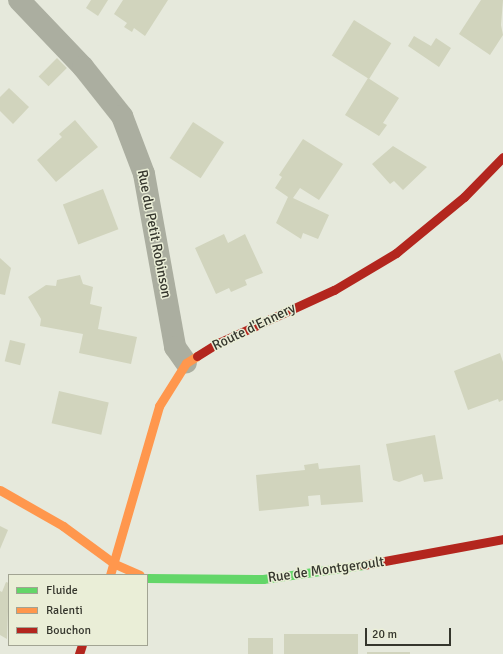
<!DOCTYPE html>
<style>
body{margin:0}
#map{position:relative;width:503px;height:654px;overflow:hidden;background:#e6e9dc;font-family:Signika,sans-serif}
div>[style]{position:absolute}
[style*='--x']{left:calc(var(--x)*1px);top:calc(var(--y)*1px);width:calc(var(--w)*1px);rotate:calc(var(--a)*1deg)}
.building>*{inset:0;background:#d1d4bd;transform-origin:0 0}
.street>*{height:22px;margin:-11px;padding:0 11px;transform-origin:11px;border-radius:11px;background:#abaea0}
.fast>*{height:9px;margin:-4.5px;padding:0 4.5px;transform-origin:4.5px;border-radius:4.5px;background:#63d668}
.slow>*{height:9px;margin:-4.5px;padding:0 4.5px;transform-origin:4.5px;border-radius:4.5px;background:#ff974d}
.jam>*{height:9px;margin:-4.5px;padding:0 4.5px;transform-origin:4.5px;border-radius:4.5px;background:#b3261e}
span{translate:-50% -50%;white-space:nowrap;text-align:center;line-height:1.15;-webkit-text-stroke:3px #eaeed7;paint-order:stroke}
.street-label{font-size:14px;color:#35362d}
.legend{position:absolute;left:8px;top:574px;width:140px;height:72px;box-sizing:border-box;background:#eaeed7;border:1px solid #a2a493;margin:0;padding:5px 7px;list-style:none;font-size:12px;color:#35362d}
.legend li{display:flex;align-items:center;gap:8px;height:20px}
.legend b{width:20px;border:1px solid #a2a493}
.scale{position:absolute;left:365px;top:628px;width:86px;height:18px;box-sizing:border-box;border:2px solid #35362d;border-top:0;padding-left:5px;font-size:12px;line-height:14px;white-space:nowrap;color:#35362d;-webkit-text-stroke:3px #eaeed7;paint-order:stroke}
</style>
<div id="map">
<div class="building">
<div style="clip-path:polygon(91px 0,108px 0,98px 16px,86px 8px)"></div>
<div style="clip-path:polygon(123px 0,168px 0,145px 36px,134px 28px,132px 32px,124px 27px,127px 23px,114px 14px)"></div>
<div style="clip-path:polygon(481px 0,503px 0,501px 25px,503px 35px,490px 55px,459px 34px)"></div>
<div style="left:354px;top:20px;width:44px;height:42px;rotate:32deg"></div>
<div style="clip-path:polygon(414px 36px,431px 46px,436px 38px,451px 48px,439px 67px,408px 46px)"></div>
<div style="left:57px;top:58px;width:14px;height:26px;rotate:45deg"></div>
<div style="clip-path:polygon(368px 78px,399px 98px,383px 123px,387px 125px,379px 136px,345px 115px)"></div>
<div style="clip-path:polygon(9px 88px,29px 107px,13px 124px,0 111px,0 97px)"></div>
<div style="clip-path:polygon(75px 120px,98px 147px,56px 182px,37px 160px,62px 137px,59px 134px)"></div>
<div style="left:193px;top:122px;width:37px;height:43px;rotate:33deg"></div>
<div style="clip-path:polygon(303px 139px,343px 164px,319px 200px,300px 188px,293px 198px,329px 215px,318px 239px,303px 233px,301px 239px,276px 223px,288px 197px,275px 188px,282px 177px,279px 175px)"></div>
<div style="clip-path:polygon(393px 146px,427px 167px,403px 190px,394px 181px,390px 184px,372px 164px)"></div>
<div style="left:103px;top:189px;width:43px;height:43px;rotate:69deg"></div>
<div style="clip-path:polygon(224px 234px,228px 243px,245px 234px,263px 273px,245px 280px,247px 285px,231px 292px,229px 288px,216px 294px,195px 248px)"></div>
<div style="clip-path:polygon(0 258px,11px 268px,5px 295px,0 294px)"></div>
<div style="clip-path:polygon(80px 275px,83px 284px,93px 287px,90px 304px,102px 307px,98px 329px,137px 337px,131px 364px,79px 353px,83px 334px,40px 326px,41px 319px,28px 297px,46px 285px,56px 286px,57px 280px)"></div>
<div style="left:10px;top:340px;width:16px;height:22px;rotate:14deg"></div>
<div style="clip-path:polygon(500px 353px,503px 362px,503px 400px,499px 402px,498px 399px,468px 410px,454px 371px)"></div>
<div style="left:59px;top:391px;width:51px;height:33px;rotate:13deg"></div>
<div style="clip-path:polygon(435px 435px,443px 479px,424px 482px,422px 474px,399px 482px,393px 480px,386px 444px)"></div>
<div style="clip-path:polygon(318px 463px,319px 469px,360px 465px,363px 502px,321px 505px,320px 495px,308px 496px,309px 506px,259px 511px,256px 475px,305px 470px,304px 465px)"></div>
<div style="clip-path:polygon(0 526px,8px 530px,0 549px)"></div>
<div style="clip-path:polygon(6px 582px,9px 583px,7px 639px,0 635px,0 591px,2px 592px)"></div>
<div style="left:284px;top:634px;width:74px;height:20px"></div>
<div style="left:248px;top:638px;width:25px;height:16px"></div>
<div style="left:367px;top:652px;width:43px;height:2px"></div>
</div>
<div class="street">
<div style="--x:19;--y:0;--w:93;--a:46.3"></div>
<div style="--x:83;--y:67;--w:63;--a:51.5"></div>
<div style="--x:122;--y:116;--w:62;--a:69.2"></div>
<div style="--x:144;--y:174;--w:176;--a:79.8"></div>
<div style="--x:175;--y:347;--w:19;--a:55"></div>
</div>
<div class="fast">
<div style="--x:147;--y:578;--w:116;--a:0.5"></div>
<div style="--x:263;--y:579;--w:101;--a:-8"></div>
</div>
<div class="slow">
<div style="--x:0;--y:490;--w:73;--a:29.7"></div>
<div style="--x:63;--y:526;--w:64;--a:36.2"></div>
<div style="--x:115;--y:564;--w:27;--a:24"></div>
<div style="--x:110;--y:575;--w:176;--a:-73.8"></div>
<div style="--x:159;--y:406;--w:51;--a:-57.9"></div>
<div style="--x:186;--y:363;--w:13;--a:-32"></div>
</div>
<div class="jam">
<div style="--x:197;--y:356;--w:25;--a:-32"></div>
<div style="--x:218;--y:343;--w:128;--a:-24.6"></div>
<div style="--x:334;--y:290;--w:72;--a:-30.8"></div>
<div style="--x:396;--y:253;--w:88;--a:-39.5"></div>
<div style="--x:464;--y:197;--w:56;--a:-45.7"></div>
<div style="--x:363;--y:565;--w:142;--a:-10.5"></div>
<div style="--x:79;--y:654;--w:9;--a:-72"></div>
</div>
<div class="street-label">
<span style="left:154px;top:234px;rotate:79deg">Rue du Petit Robinson</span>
<span style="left:254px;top:327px;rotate:-26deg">Route d'Ennery</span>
<span style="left:326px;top:570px;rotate:-8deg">Rue de Montgeroult</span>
</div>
<ul class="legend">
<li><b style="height:5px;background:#63d668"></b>Fluide</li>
<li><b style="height:5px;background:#ff974d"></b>Ralenti</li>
<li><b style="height:5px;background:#b3261e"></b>Bouchon</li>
</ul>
<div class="scale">20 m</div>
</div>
